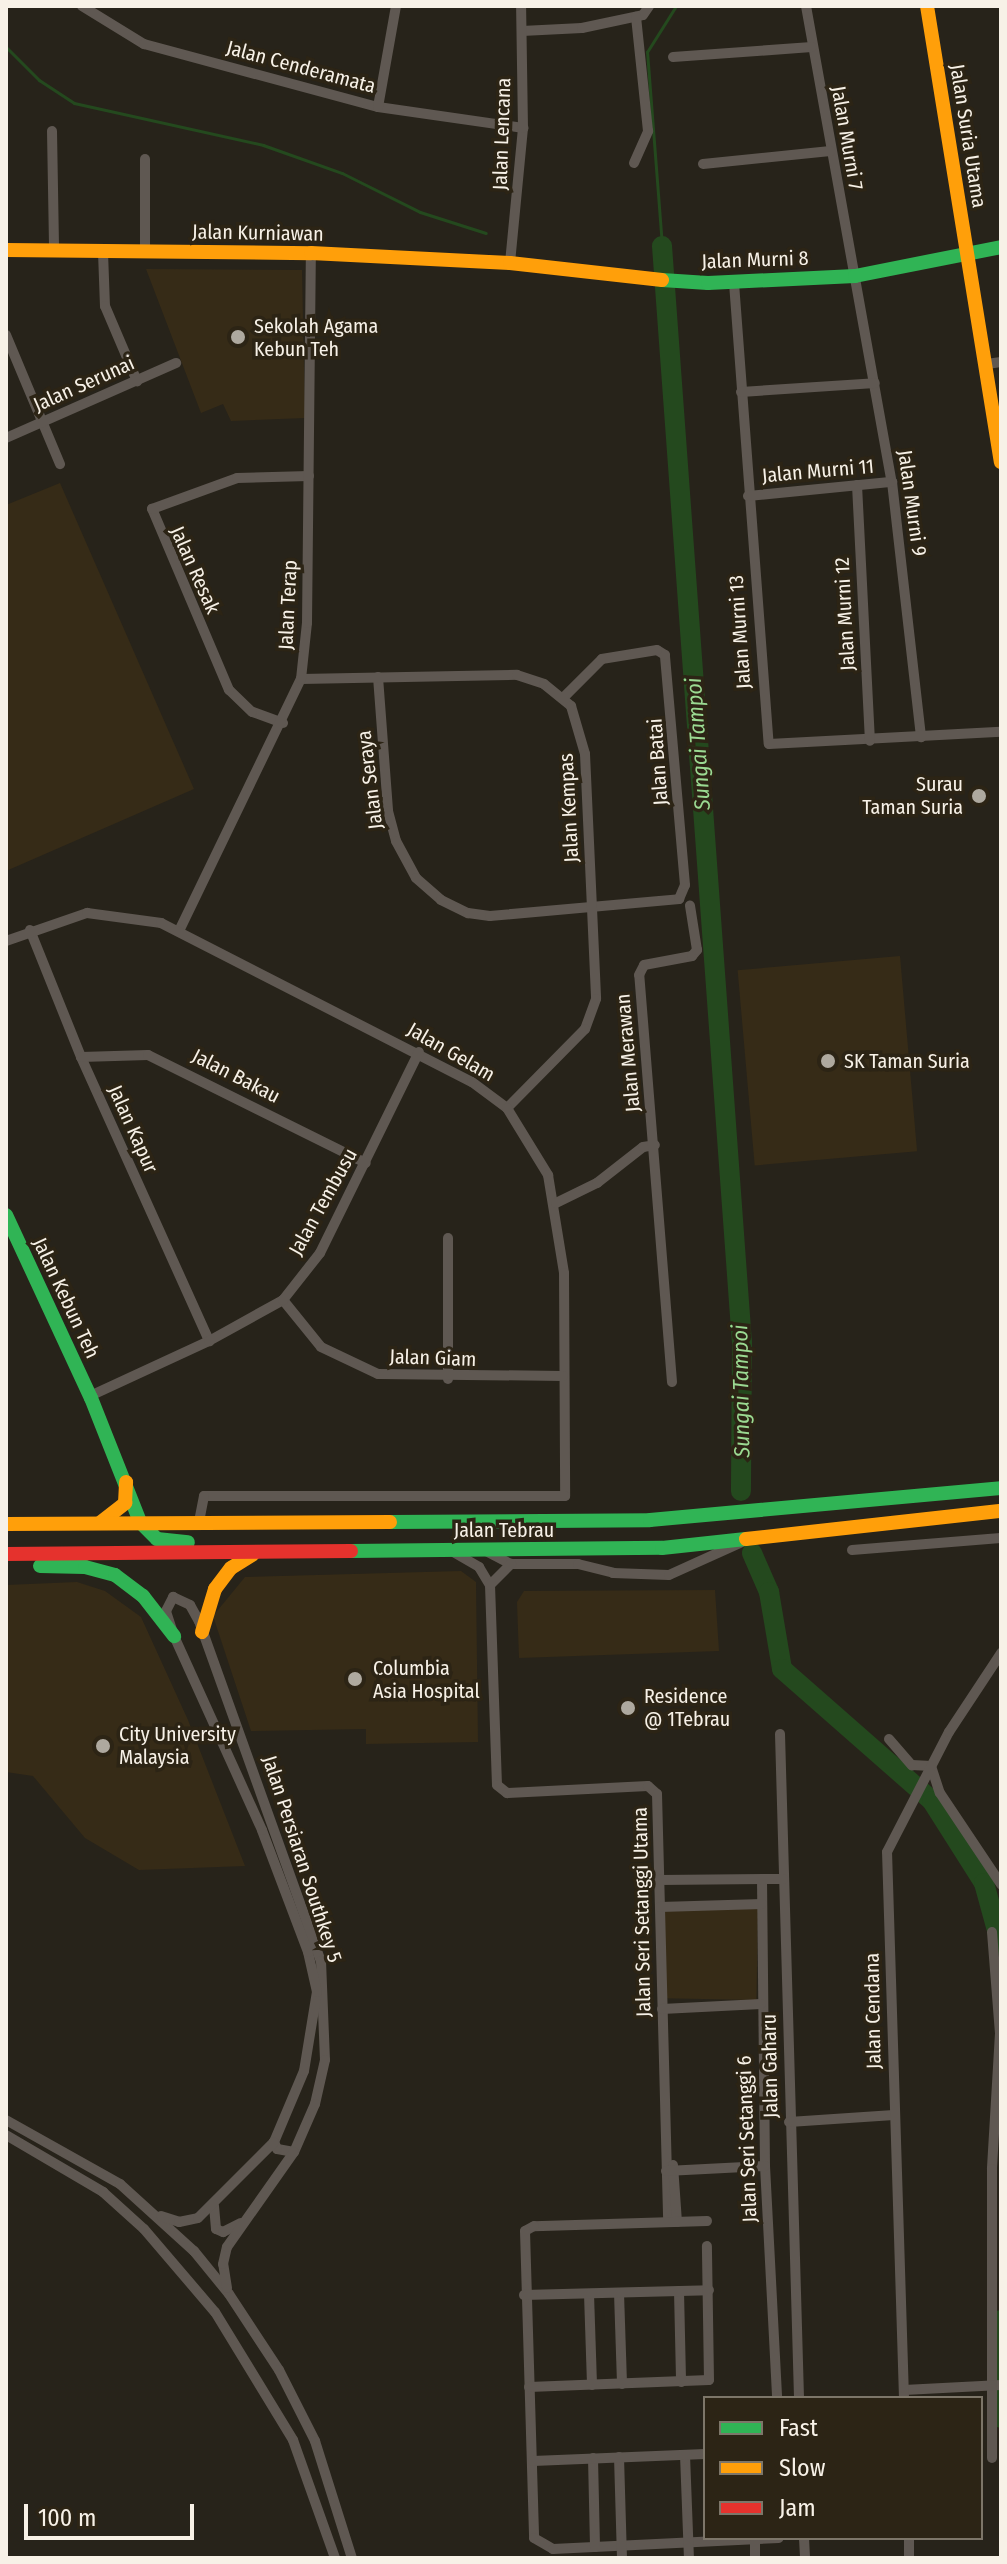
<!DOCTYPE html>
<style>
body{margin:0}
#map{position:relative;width:1007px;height:2564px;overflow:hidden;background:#27231a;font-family:"Fira Sans Condensed",sans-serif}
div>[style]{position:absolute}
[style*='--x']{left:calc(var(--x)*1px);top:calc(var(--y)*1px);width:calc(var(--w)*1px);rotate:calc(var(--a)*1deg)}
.built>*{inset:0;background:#362b17;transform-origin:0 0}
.stream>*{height:3px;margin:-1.5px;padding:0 1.5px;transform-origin:1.5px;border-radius:1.5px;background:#24491e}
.river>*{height:20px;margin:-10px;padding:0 10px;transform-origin:10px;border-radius:10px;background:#24491e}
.street>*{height:10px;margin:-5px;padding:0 5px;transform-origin:5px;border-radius:5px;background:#5f5852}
.fast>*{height:14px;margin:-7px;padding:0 7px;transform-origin:7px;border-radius:7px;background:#30b455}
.slow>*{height:14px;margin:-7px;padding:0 7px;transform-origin:7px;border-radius:7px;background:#ff9f0a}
.jam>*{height:14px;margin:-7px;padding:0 7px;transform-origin:7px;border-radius:7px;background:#e5322d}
.dots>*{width:22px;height:22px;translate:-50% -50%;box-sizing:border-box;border:4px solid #2c2415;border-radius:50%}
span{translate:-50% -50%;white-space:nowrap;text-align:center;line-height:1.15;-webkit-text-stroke:7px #2c2415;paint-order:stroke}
.street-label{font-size:20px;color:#f7f1e7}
.poi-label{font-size:20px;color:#f7f1e7}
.left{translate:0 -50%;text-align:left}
.right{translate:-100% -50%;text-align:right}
.water-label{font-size:22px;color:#9bda92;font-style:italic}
.frame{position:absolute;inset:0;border:8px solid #f7f1e7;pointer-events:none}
.legend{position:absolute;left:703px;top:2396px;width:280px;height:144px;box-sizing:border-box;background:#2c2415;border:2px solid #7d7669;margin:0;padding:10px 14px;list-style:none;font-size:24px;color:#f7f1e7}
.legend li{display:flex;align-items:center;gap:16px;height:40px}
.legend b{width:40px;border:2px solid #7d7669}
.scale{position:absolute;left:24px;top:2504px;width:170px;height:36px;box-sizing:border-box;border:4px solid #f7f1e7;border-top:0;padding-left:10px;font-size:24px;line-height:28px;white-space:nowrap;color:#f7f1e7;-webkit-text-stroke:6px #2c2415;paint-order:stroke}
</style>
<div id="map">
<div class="built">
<div style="clip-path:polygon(146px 269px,302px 270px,305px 418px,231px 421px,223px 404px,201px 413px)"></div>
<div style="clip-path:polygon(60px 483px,194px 789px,6px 871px,6px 505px)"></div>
<div style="left:900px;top:956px;width:196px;height:163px;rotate:85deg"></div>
<div style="clip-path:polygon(461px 1571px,476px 1582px,478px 1742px,366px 1744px,366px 1729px,251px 1731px,213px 1616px,245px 1577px)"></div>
<div style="clip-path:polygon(77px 1582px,105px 1591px,141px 1617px,188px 1720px,245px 1866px,139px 1870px,85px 1838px,33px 1776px,6px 1772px,6px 1585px)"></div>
<div style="clip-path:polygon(715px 1590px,719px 1651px,519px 1658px,517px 1602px,524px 1591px)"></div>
<div style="left:758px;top:1909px;width:91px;height:94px;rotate:91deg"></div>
</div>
<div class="stream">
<div style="--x:6;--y:47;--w:47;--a:45"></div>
<div style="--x:39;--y:80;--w:42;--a:33.3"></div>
<div style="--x:74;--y:103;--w:194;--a:12.5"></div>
<div style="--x:263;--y:145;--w:84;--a:19.5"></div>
<div style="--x:342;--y:173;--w:87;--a:26.6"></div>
<div style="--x:420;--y:212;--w:69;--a:17.7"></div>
<div style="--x:662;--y:246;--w:195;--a:-94.4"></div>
<div style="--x:647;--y:52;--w:54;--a:-57.8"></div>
</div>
<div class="river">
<div style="--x:662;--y:246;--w:1099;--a:85.83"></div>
<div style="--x:742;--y:1342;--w:149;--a:90.4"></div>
<div style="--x:752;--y:1553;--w:43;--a:66.4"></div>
<div style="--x:769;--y:1592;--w:78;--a:80.4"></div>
<div style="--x:782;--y:1669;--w:200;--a:41.3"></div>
<div style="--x:932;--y:1801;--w:97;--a:57.6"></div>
<div style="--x:984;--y:1883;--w:64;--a:74.7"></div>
<div style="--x:1001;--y:2320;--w:98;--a:90"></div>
</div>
<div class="street">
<div style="--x:82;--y:6;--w:73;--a:31.5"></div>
<div style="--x:144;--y:44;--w:242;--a:15.1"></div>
<div style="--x:378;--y:107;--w:147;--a:8.2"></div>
<div style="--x:806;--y:6;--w:484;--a:79.8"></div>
<div style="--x:892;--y:482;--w:257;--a:83.5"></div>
<div style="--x:522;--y:31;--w:60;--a:-2.9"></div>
<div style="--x:582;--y:28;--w:62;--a:-12"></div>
<div style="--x:643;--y:15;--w:11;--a:-56"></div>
<div style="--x:673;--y:57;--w:139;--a:-4.1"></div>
<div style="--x:378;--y:107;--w:103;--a:-79.9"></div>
<div style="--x:52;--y:131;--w:120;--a:89"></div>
<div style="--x:145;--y:159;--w:93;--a:90"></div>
<div style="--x:634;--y:163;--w:35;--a:-66"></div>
<div style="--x:648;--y:131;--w:115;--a:-96"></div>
<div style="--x:703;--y:164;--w:128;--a:-5.8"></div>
<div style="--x:103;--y:252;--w:54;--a:87.9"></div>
<div style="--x:105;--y:306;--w:82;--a:66.9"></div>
<div style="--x:510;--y:263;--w:136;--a:-84.5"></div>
<div style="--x:523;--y:128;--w:122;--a:-90.9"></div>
<div style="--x:734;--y:283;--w:462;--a:85.7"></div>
<div style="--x:769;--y:744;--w:232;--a:-3"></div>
<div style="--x:6;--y:335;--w:140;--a:67.3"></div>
<div style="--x:987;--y:364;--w:14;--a:-8"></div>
<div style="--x:741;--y:392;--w:134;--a:-3.8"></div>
<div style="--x:6;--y:438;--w:186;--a:-23.8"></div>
<div style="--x:857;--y:485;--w:256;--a:87.1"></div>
<div style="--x:748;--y:496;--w:145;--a:-5.6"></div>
<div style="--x:378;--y:677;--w:134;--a:85.7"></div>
<div style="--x:388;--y:811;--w:31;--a:75"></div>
<div style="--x:396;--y:841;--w:42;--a:61.6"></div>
<div style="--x:416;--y:878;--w:33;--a:41"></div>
<div style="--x:441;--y:900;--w:30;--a:26"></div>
<div style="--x:468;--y:913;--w:22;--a:8"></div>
<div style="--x:490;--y:916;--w:190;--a:-5.1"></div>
<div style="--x:679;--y:899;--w:15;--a:-67"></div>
<div style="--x:685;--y:885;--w:231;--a:-95"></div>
<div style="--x:665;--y:655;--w:9;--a:-148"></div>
<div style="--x:657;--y:650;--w:56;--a:170.7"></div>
<div style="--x:602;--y:659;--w:55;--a:135"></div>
<div style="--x:301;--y:679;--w:216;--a:-1.1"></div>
<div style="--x:517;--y:675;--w:28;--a:18"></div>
<div style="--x:544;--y:684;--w:35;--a:39"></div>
<div style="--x:571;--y:706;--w:50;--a:73.7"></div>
<div style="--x:585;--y:754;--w:245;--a:87.4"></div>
<div style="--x:596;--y:999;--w:32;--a:110"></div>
<div style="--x:585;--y:1029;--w:111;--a:134.6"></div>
<div style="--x:283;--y:723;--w:33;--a:-160"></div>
<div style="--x:252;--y:712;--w:32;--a:-136"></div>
<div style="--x:229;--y:690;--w:197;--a:-113"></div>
<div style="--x:152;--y:509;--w:90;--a:-20"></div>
<div style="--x:237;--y:478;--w:72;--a:-1.6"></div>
<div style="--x:30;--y:930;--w:137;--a:68.1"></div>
<div style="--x:81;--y:1057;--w:312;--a:65.7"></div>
<div style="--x:179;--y:931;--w:280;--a:-64.2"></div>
<div style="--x:301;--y:679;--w:56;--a:-83.9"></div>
<div style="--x:307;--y:623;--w:370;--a:-89.4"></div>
<div style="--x:6;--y:941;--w:86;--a:-19.1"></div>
<div style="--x:87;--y:913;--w:75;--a:7.7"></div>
<div style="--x:161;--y:923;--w:349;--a:27.1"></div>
<div style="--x:472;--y:1082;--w:44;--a:36.6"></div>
<div style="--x:507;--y:1108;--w:79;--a:58.5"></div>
<div style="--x:548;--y:1175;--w:99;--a:80.7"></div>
<div style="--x:564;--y:1273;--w:223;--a:89.7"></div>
<div style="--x:565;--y:1496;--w:361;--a:180"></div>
<div style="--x:204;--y:1496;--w:26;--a:101"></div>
<div style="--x:81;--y:1057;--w:67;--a:-1.7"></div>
<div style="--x:148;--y:1055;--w:243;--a:26.4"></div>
<div style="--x:556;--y:1203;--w:46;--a:-26"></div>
<div style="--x:597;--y:1183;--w:58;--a:-38"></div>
<div style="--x:643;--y:1147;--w:12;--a:-9"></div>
<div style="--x:448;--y:1238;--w:141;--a:90"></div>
<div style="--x:283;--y:1300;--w:60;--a:51"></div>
<div style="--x:321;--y:1347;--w:63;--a:25.3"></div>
<div style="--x:378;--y:1374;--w:185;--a:0.6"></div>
<div style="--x:672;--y:1382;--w:408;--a:-94.6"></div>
<div style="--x:639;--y:975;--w:11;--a:-63"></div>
<div style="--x:644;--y:965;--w:49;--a:-10.6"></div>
<div style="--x:692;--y:956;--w:8;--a:-50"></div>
<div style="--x:697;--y:950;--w:45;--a:-99"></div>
<div style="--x:90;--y:1396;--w:131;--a:-24.8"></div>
<div style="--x:209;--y:1341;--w:85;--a:-29"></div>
<div style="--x:283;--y:1300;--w:60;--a:-51.8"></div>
<div style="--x:320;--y:1253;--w:224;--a:-63.8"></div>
<div style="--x:852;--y:1550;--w:149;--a:-4.6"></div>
<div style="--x:488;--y:1552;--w:26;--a:28"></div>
<div style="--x:511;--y:1564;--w:67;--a:0"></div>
<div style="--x:578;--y:1564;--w:36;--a:14"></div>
<div style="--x:613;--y:1573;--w:56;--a:2"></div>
<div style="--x:669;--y:1575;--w:78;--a:-24.3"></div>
<div style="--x:455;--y:1553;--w:28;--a:30"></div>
<div style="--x:479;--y:1567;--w:21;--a:59"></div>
<div style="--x:490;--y:1585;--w:200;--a:88"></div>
<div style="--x:497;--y:1785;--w:13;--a:39"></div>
<div style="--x:507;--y:1793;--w:141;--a:-2.8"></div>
<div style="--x:648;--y:1786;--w:12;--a:42"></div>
<div style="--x:657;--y:1794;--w:428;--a:88.5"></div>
<div style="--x:490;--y:1585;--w:30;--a:-45"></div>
<div style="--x:173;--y:1597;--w:19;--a:25"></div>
<div style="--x:190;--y:1605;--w:18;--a:61"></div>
<div style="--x:199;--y:1621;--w:361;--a:70.3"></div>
<div style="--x:321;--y:1961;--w:99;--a:87.7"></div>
<div style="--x:325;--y:2060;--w:45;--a:102.8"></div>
<div style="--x:315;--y:2104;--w:52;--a:113.6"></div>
<div style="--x:294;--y:2152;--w:17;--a:-170"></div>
<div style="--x:277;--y:2149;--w:8;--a:-113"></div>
<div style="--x:274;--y:2142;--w:77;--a:-67.1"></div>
<div style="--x:304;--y:2071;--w:80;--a:-80.7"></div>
<div style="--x:317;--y:1992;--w:41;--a:-102.7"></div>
<div style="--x:308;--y:1952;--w:130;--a:-110.7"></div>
<div style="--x:262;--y:1830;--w:213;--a:-114.4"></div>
<div style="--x:174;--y:1636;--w:26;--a:-108"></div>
<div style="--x:166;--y:1611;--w:16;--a:-63"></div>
<div style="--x:780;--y:1734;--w:664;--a:88.36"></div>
<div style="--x:889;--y:1739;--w:35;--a:49"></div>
<div style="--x:912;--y:1765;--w:19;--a:3"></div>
<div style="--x:931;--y:1766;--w:28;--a:72"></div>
<div style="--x:940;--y:1793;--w:110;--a:56.2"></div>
<div style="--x:762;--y:1879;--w:287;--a:89.4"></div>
<div style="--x:765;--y:2166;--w:232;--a:87"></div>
<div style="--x:659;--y:1880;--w:124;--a:-0.5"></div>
<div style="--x:660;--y:1907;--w:102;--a:-1.7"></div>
<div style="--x:992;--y:1932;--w:101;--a:85.5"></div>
<div style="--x:1000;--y:2033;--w:136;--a:93.4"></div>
<div style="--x:992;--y:2169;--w:289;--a:90"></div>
<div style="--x:662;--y:2009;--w:99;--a:-2.9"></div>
<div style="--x:6;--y:2120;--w:131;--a:29.3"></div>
<div style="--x:120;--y:2184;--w:100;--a:42.2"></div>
<div style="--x:194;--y:2251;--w:55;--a:50.9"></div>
<div style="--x:229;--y:2294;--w:91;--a:56.7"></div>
<div style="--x:279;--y:2370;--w:80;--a:63.1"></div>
<div style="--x:315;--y:2441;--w:123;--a:72.5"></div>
<div style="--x:789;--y:2122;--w:105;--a:-3.8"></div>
<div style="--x:6;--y:2135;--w:113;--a:30.4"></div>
<div style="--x:103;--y:2192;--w:55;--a:42.1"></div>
<div style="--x:144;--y:2229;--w:109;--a:49.5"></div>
<div style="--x:215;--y:2312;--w:150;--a:58.6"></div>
<div style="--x:293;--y:2440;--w:125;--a:70.4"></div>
<div style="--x:673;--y:2165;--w:57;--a:86"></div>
<div style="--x:666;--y:2171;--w:99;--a:-2.9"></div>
<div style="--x:214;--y:2206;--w:23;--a:85"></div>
<div style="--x:216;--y:2229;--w:8;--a:23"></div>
<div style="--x:223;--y:2232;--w:20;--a:-27"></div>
<div style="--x:161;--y:2216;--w:19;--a:18"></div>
<div style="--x:179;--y:2222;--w:19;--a:-12"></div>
<div style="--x:198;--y:2218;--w:107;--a:-45"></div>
<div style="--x:707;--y:2221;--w:173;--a:178.3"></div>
<div style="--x:534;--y:2226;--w:10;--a:151"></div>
<div style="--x:525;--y:2231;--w:307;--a:88.3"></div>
<div style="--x:534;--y:2538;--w:22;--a:30"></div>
<div style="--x:553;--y:2549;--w:226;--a:-2.8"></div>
<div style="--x:227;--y:2288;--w:24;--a:-99"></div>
<div style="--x:223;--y:2264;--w:17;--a:-77"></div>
<div style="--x:227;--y:2247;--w:116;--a:-54.8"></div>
<div style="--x:679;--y:2291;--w:91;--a:88.7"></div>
<div style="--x:619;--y:2293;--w:91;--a:88.1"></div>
<div style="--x:589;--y:2294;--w:91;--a:88.1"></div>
<div style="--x:524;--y:2295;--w:185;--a:-1.5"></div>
<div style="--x:529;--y:2387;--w:180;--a:-2.2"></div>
<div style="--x:709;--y:2380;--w:134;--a:-90.9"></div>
<div style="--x:904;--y:2390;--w:97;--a:-3"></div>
<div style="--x:904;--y:2398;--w:546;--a:-91.78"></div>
<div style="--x:887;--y:1852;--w:135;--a:-62.7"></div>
<div style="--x:949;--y:1732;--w:95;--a:-56.6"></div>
<div style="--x:685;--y:2455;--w:103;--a:87.8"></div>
<div style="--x:619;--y:2457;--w:101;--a:88.3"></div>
<div style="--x:593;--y:2458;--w:89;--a:88.7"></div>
<div style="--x:533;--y:2461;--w:172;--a:-2.3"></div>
<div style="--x:804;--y:2538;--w:20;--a:87"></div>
<div style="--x:909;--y:2538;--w:20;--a:90"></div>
<div style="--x:755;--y:2541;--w:17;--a:90"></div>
</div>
<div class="fast">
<div style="--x:662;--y:280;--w:46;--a:3.7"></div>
<div style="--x:708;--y:283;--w:147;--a:-2.7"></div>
<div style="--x:855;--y:276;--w:149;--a:-11.2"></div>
<div style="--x:6;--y:1215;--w:202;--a:65.1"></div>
<div style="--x:91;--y:1398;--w:133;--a:68.4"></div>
<div style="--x:140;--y:1522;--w:24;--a:45"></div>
<div style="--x:157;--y:1539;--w:31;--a:6"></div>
<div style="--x:390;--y:1522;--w:260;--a:-0.4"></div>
<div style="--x:650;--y:1520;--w:352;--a:-5.2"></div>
<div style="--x:351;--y:1551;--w:311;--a:-0.6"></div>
<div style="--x:662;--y:1548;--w:84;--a:-6.1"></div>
<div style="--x:40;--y:1566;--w:45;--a:1.3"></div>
<div style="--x:85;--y:1567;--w:31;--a:15"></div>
<div style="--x:115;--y:1575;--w:35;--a:37"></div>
<div style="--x:143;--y:1596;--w:51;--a:52.2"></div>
</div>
<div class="slow">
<div style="--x:927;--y:6;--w:462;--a:80.8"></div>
<div style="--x:6;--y:250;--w:305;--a:0.6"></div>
<div style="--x:311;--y:253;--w:199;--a:2.9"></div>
<div style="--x:510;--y:263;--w:153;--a:6.4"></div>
<div style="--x:101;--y:1522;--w:31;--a:-38"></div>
<div style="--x:125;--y:1503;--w:21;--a:-87"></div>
<div style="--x:6;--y:1524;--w:384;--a:-0.3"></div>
<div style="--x:746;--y:1539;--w:257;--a:-6.3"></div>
<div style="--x:202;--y:1632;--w:45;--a:-73.2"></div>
<div style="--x:215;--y:1589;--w:26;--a:-53"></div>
<div style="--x:231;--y:1568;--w:26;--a:-32"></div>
</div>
<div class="jam">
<div style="--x:6;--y:1554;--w:345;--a:-0.5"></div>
</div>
<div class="dots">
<div style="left:238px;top:337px;background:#aea99f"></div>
<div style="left:979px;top:796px;background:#aea99f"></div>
<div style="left:828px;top:1061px;background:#aea99f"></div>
<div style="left:355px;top:1679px;background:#aea99f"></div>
<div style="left:628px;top:1708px;background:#aea99f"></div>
<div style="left:103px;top:1746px;background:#aea99f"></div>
</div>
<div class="street-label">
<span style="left:301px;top:67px;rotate:15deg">Jalan Cenderamata</span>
<span style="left:502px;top:134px;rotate:-88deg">Jalan Lencana</span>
<span style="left:968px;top:136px;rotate:81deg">Jalan Suria Utama</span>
<span style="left:847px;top:138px;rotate:80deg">Jalan Murni 7</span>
<span style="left:258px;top:233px;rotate:1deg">Jalan Kurniawan</span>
<span style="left:755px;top:260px;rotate:-2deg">Jalan Murni 8</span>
<span style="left:84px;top:384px;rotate:-24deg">Jalan Serunai</span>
<span style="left:818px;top:471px;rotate:-5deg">Jalan Murni 11</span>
<span style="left:912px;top:503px;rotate:82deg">Jalan Murni 9</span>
<span style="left:195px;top:570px;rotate:66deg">Jalan Resak</span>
<span style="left:288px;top:605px;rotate:-87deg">Jalan Terap</span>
<span style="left:845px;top:614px;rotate:-93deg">Jalan Murni 12</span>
<span style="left:740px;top:632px;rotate:-94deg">Jalan Murni 13</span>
<span style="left:658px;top:762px;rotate:-94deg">Jalan Batai</span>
<span style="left:370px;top:780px;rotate:-97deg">Jalan Seraya</span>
<span style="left:569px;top:808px;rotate:-93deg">Jalan Kempas</span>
<span style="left:451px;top:1052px;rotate:30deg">Jalan Gelam</span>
<span style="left:628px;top:1053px;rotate:-95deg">Jalan Merawan</span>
<span style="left:236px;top:1076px;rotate:27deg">Jalan Bakau</span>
<span style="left:133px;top:1129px;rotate:66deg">Jalan Kapur</span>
<span style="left:323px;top:1202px;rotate:-61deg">Jalan Tembusu</span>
<span style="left:66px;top:1298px;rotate:65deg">Jalan Kebun Teh</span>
<span style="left:433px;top:1358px;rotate:2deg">Jalan Giam</span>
<span style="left:504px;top:1530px">Jalan Tebrau</span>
<span style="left:302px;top:1859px;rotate:72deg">Jalan Persiaran Southkey 5</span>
<span style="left:642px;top:1912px;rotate:-91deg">Jalan Seri Setanggi Utama</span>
<span style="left:873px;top:2011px;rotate:-91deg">Jalan Cendana</span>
<span style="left:770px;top:2066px;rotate:-91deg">Jalan Gaharu</span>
<span style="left:747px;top:2139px;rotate:-92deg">Jalan Seri Setanggi 6</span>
</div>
<div class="poi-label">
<span class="left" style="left:254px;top:338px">Sekolah Agama<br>Kebun Teh</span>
<span class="right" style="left:963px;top:796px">Surau<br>Taman Suria</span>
<span class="left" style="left:844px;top:1061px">SK Taman Suria</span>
<span class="left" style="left:373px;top:1680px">Columbia<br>Asia Hospital</span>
<span class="left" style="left:644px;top:1708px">Residence<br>@ 1Tebrau</span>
<span class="left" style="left:119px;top:1746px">City University<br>Malaysia</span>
</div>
<div class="water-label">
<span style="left:698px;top:744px;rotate:-94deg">Sungai Tampoi</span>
<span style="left:741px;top:1391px;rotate:-91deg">Sungai Tampoi</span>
</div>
<div class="frame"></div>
<ul class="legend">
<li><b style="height:10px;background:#30b455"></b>Fast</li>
<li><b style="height:10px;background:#ff9f0a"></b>Slow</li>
<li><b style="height:10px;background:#e5322d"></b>Jam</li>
</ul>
<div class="scale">100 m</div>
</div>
